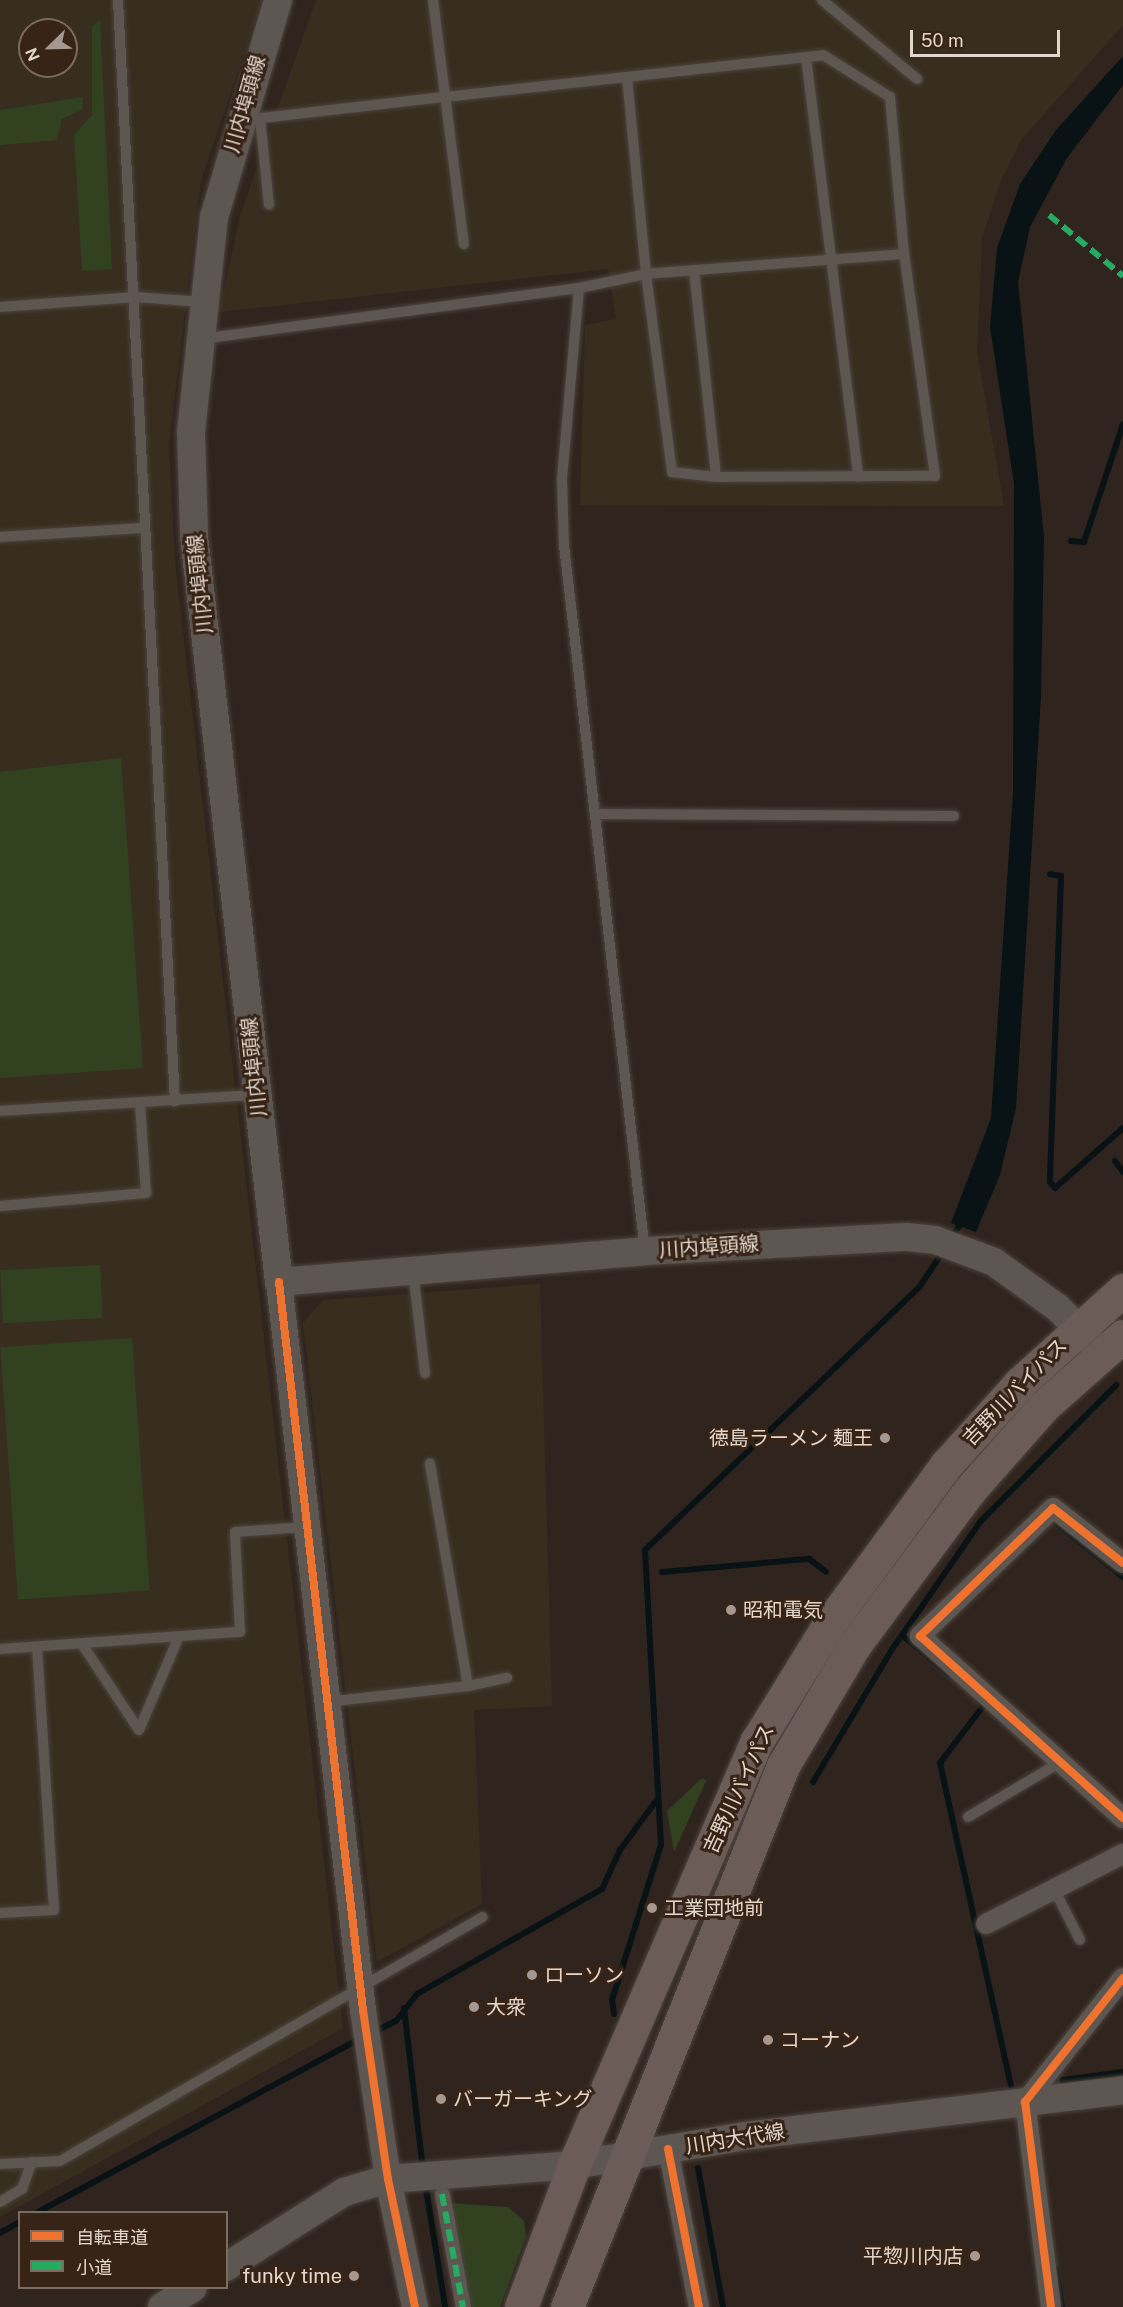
<!DOCTYPE html>
<meta charset="utf-8">
<style>
body{margin:0}
#map{position:relative;width:1123px;height:2307px;overflow:hidden;background:#30251e;font-family:"Public Sans","Noto Sans JP",sans-serif}
div>[style]{position:absolute}
[style*='--x']{left:calc(var(--x)*1px);top:calc(var(--y)*1px);width:calc(var(--w)*1px);rotate:calc(var(--a)*1deg)}
.industrial>*{inset:0;background:#372e1f}
.green>*{inset:0;background:#324220;transform-origin:0 0}
.water>*{inset:0;background:#091214}
.stream>*{height:6px;margin:-3px;padding:0 3px;transform-origin:3px;border-radius:3px;background:#091214}
.roads{filter:drop-shadow(0 0 2px #4b433d) drop-shadow(0 0 2px #4b433d)}
.service>*{height:10px;margin:-5px;padding:0 5px;transform-origin:5px;border-radius:5px;background:#5e5650}
.pedestrian>*{height:15px;margin:-7.5px;padding:0 7.5px;transform-origin:7.5px;border-radius:7.5px;background:#5e5650}
.minor>*{height:20px;margin:-10px;padding:0 10px;transform-origin:10px;border-radius:10px;background:#5e5650}
.tertiary>*{height:26px;margin:-13px;padding:0 13px;transform-origin:13px;border-radius:13px;background:#5e5650}
.secondary>*{height:28px;margin:-14px;padding:0 14px;transform-origin:14px;border-radius:14px;background:#5e5650}
.trunk>*{height:33px;margin:-16.5px;padding:0 16.5px;transform-origin:16.5px;border-radius:16.5px;background:#6b5c58}
.quiet>*{height:6px;margin-top:-3px;transform-origin:0;background:repeating-linear-gradient(90deg,#26ab63 0 12px,transparent 0 18px)}
.cycleway>*{height:8px;margin:-4px;padding:0 4px;transform-origin:4px;border-radius:4px;background:#ef722f}
.dots>*{width:16px;height:16px;translate:-50% -50%;box-sizing:border-box;border:3px solid #372417;border-radius:50%}
span{translate:-50% -50%;white-space:nowrap;text-align:center;line-height:1.15;-webkit-text-stroke:6px #372417;paint-order:stroke}
.street-label{font-size:20px;color:#e2d6cd}
.poi-label{font-size:20px;color:#e2d6cd}
.right{translate:-100% -50%;text-align:right}
.left{translate:0 -50%;text-align:left}
.legend{position:absolute;left:18px;top:2211px;width:210px;height:78px;box-sizing:border-box;background:#372417;border:2px solid #7b6b60;margin:0;padding:8px 10px;list-style:none;font-size:18px;color:#e2d6cd}
.legend li{display:flex;align-items:center;gap:12px;height:30px}
.legend b{width:30px;border:2px solid #7b6b60}
.north{position:absolute;left:18px;top:18px;width:60px;height:60px;box-sizing:border-box;background:#372417;border:2px solid #7b6b60;border-radius:50%;rotate:247deg;font-size:16px;font-weight:700;line-height:24px;text-align:center;color:#e2d6cd}
.north::after{content:'';display:block;margin:auto;width:21px;height:27px;background:#a49890;clip-path:polygon(50% 0,100% 100%,50% 72%,0 100%)}
.scale{position:absolute;left:910px;top:30px;width:150px;height:27px;box-sizing:border-box;border:3px solid #e2d6cd;border-top:0;padding-left:8px;font-size:18px;line-height:21px;white-space:nowrap;color:#e2d6cd;-webkit-text-stroke:4px #372417;paint-order:stroke}
</style>
<div id="map">
<div class="industrial">
<div style="clip-path:polygon(evenodd,0 0,262px 0,201px 181px,169px 444px,175px 561px,343px 2028px,0 2217px,0 0,30px 30px,66px 30px,66px 66px,30px 66px,30px 30px)"></div>
<div style="clip-path:polygon(316px 0,1123px 0,1123px 25px,1021px 140px,1000px 183px,982px 238px,977px 352px,1004px 506px,580px 505px,585px 325px,616px 319px,608px 269px,219px 312px,240px 216px)"></div>
<div style="clip-path:polygon(540px 1284px,552px 1706px,474px 1710px,482px 1904px,377px 1962px,303px 1323px,323px 1300px)"></div>
</div>
<div class="green">
<div style="clip-path:polygon(100px 20px,112px 269px,82px 271px,74px 135px,92px 115px,92px 26px)"></div>
<div style="clip-path:polygon(83px 97px,82px 110px,62px 119px,57px 140px,0 145px,0 110px)"></div>
<div style="clip-path:polygon(121px 758px,143px 1068px,0 1078px,0 772px)"></div>
<div style="left:100px;top:1265px;width:53px;height:100px;rotate:87deg"></div>
<div style="left:132px;top:1338px;width:253px;height:132px;rotate:86deg"></div>
<div style="clip-path:polygon(702px 1778px,706px 1781px,674px 1852px,667px 1811px)"></div>
<div style="clip-path:polygon(450px 2203px,508px 2207px,524px 2221px,526px 2237px,500px 2307px,469px 2307px)"></div>
</div>
<div class="water">
<div style="clip-path:polygon(1123px 56px,1123px 85px,1067px 158px,1030px 227px,1018px 282px,1044px 537px,1041px 696px,1016px 1108px,1000px 1175px,976px 1232px,951px 1223px,991px 1118px,1013px 793px,1014px 484px,990px 327px,997px 248px,1020px 184px,1056px 130px)"></div>
</div>
<div class="stream">
<div style="--x:1071;--y:541;--w:13;--a:4"></div>
<div style="--x:1084;--y:542;--w:124;--a:-71.7"></div>
<div style="--x:1050;--y:874;--w:11;--a:10"></div>
<div style="--x:1061;--y:876;--w:306;--a:92.1"></div>
<div style="--x:1050;--y:1182;--w:8;--a:50"></div>
<div style="--x:1055;--y:1188;--w:91;--a:-41.4"></div>
<div style="--x:1115;--y:1161;--w:14;--a:54"></div>
<div style="--x:951;--y:1239;--w:22;--a:-58"></div>
<div style="--x:1057;--y:1524;--w:85;--a:38.8"></div>
<div style="--x:662;--y:1572;--w:148;--a:-5.1"></div>
<div style="--x:809;--y:1559;--w:21;--a:37"></div>
<div style="--x:903;--y:1636;--w:59;--a:40.2"></div>
<div style="--x:981;--y:1702;--w:4;--a:45"></div>
<div style="--x:984;--y:1705;--w:73;--a:127.2"></div>
<div style="--x:940;--y:1763;--w:330;--a:77.6"></div>
<div style="--x:813;--y:1782;--w:156;--a:-59.2"></div>
<div style="--x:893;--y:1648;--w:155;--a:-55.3"></div>
<div style="--x:981;--y:1521;--w:192;--a:-45.2"></div>
<div style="--x:404;--y:2008;--w:163;--a:83.3"></div>
<div style="--x:614;--y:2014;--w:14;--a:-98"></div>
<div style="--x:612;--y:2000;--w:163;--a:-72.5"></div>
<div style="--x:661;--y:1845;--w:295;--a:-93.1"></div>
<div style="--x:645;--y:1550;--w:381;--a:-43.8"></div>
<div style="--x:920;--y:1286;--w:43;--a:-56.3"></div>
<div style="--x:372;--y:2033;--w:27;--a:-27"></div>
<div style="--x:396;--y:2021;--w:34;--a:-52"></div>
<div style="--x:417;--y:1994;--w:213;--a:-29.6"></div>
<div style="--x:602;--y:1889;--w:43;--a:-65.2"></div>
<div style="--x:620;--y:1850;--w:61;--a:-53.7"></div>
<div style="--x:1063;--y:2080;--w:61;--a:-7.6"></div>
<div style="--x:698;--y:2168;--w:141;--a:79.8"></div>
<div style="--x:425;--y:2183;--w:126;--a:80.8"></div>
<div style="--x:38;--y:2212;--w:367;--a:-28.3"></div>
<div style="--x:0;--y:2233;--w:23;--a:-29"></div>
<div style="--x:1056;--y:2269;--w:38;--a:81"></div>
</div>
<div class="roads">
<div class="service">
<div style="--x:118;--y:0;--w:1103;--a:87.04"></div>
<div style="--x:433;--y:0;--w:246;--a:82.8"></div>
<div style="--x:822;--y:0;--w:124;--a:39.7"></div>
<div style="--x:806;--y:57;--w:423;--a:82.9"></div>
<div style="--x:260;--y:118;--w:87;--a:84.1"></div>
<div style="--x:245;--y:120;--w:201;--a:-6.6"></div>
<div style="--x:445;--y:97;--w:380;--a:-6.3"></div>
<div style="--x:823;--y:55;--w:79;--a:32.1"></div>
<div style="--x:890;--y:97;--w:158;--a:84.9"></div>
<div style="--x:904;--y:254;--w:259;--a:175.6"></div>
<div style="--x:646;--y:274;--w:198;--a:-95.5"></div>
<div style="--x:694;--y:270;--w:208;--a:83.9"></div>
<div style="--x:716;--y:477;--w:219;--a:-0.3"></div>
<div style="--x:935;--y:476;--w:224;--a:-97.9"></div>
<div style="--x:579;--y:288;--w:68;--a:-11.8"></div>
<div style="--x:646;--y:274;--w:200;--a:82.5"></div>
<div style="--x:672;--y:472;--w:44;--a:6.5"></div>
<div style="--x:0;--y:307;--w:136;--a:-4.2"></div>
<div style="--x:136;--y:297;--w:66;--a:4.3"></div>
<div style="--x:201;--y:339;--w:381;--a:-7.7"></div>
<div style="--x:579;--y:288;--w:192;--a:95.1"></div>
<div style="--x:562;--y:479;--w:66;--a:88.3"></div>
<div style="--x:564;--y:545;--w:711;--a:83.46"></div>
<div style="--x:0;--y:537;--w:145;--a:-3.6"></div>
<div style="--x:595;--y:814;--w:359;--a:0.3"></div>
<div style="--x:0;--y:1111;--w:256;--a:-3.6"></div>
<div style="--x:0;--y:1206;--w:147;--a:-5.1"></div>
<div style="--x:146;--y:1193;--w:89;--a:-93.9"></div>
<div style="--x:413;--y:1271;--w:103;--a:83.3"></div>
<div style="--x:82;--y:1644;--w:103;--a:56.5"></div>
<div style="--x:139;--y:1730;--w:102;--a:-66.9"></div>
<div style="--x:0;--y:1649;--w:241;--a:-4.1"></div>
<div style="--x:240;--y:1632;--w:100;--a:-92.9"></div>
<div style="--x:235;--y:1532;--w:71;--a:-4"></div>
<div style="--x:468;--y:1686;--w:40;--a:-12"></div>
<div style="--x:327;--y:1702;--w:142;--a:-6.5"></div>
<div style="--x:468;--y:1686;--w:226;--a:-99.7"></div>
<div style="--x:968;--y:1817;--w:106;--a:-30.7"></div>
<div style="--x:1054;--y:1889;--w:57;--a:63"></div>
<div style="--x:0;--y:1913;--w:54;--a:-3.2"></div>
<div style="--x:54;--y:1910;--w:264;--a:-93.7"></div>
<div style="--x:0;--y:2164;--w:60;--a:-2.9"></div>
<div style="--x:60;--y:2161;--w:488;--a:-30"></div>
<div style="--x:0;--y:2202;--w:26;--a:-31"></div>
<div style="--x:22;--y:2189;--w:29;--a:-70"></div>
</div>
<div class="pedestrian">
<div style="--x:442;--y:2194;--w:115;--a:79.5"></div>
</div>
<div class="minor">
<div style="--x:1123;--y:1563;--w:89;--a:-141.8"></div>
<div style="--x:1053;--y:1508;--w:185;--a:136.1"></div>
<div style="--x:920;--y:1636;--w:273;--a:41.9"></div>
<div style="--x:986;--y:1924;--w:154;--a:-27.1"></div>
<div style="--x:668;--y:2149;--w:161;--a:78.9"></div>
<div style="--x:1051;--y:2307;--w:207;--a:-97.2"></div>
<div style="--x:1025;--y:2102;--w:158;--a:-51.7"></div>
</div>
<div class="tertiary">
<div style="--x:279;--y:1282;--w:733;--a:83.42"></div>
<div style="--x:363;--y:2010;--w:171;--a:81.6"></div>
<div style="--x:388;--y:2179;--w:131;--a:78.1"></div>
</div>
<div class="secondary">
<div style="--x:278;--y:0;--w:226;--a:106.4"></div>
<div style="--x:214;--y:217;--w:216;--a:96.1"></div>
<div style="--x:191;--y:432;--w:104;--a:88.3"></div>
<div style="--x:194;--y:536;--w:751;--a:83.5"></div>
<div style="--x:279;--y:1282;--w:368;--a:-4.8"></div>
<div style="--x:646;--y:1251;--w:261;--a:-3.1"></div>
<div style="--x:907;--y:1237;--w:28;--a:6"></div>
<div style="--x:935;--y:1240;--w:63;--a:20.4"></div>
<div style="--x:994;--y:1262;--w:79;--a:35.7"></div>
<div style="--x:1058;--y:1308;--w:64;--a:45.6"></div>
<div style="--x:226;--y:2267;--w:140;--a:-32.4"></div>
<div style="--x:344;--y:2192;--w:46;--a:-16.5"></div>
<div style="--x:388;--y:2179;--w:187;--a:-4.3"></div>
<div style="--x:574;--y:2165;--w:173;--a:-9.6"></div>
<div style="--x:745;--y:2136;--w:381;--a:-6.9"></div>
<div style="--x:162;--y:2307;--w:36;--a:-32"></div>
</div>
<div class="trunk">
<div style="--x:521;--y:2307;--w:152;--a:-69.5"></div>
<div style="--x:574;--y:2165;--w:462;--a:-66.7"></div>
<div style="--x:757;--y:1741;--w:139;--a:-58.3"></div>
<div style="--x:830;--y:1623;--w:196;--a:-53.7"></div>
<div style="--x:946;--y:1465;--w:110;--a:-47.9"></div>
<div style="--x:1020;--y:1383;--w:139;--a:-42.1"></div>
<div style="--x:567;--y:2307;--w:583;--a:-68.24"></div>
<div style="--x:783;--y:1766;--w:139;--a:-59.4"></div>
<div style="--x:854;--y:1646;--w:193;--a:-53.4"></div>
<div style="--x:969;--y:1491;--w:112;--a:-48.6"></div>
<div style="--x:1043;--y:1407;--w:107;--a:-41.6"></div>
</div>
</div>
<div class="quiet">
<div style="--x:1049;--y:215;--w:96;--a:39.5"></div>
<div style="--x:442;--y:2194;--w:115;--a:79.5"></div>
</div>
<div class="cycleway">
<div style="--x:279;--y:1282;--w:733;--a:83.42"></div>
<div style="--x:363;--y:2010;--w:171;--a:81.6"></div>
<div style="--x:388;--y:2179;--w:131;--a:78.1"></div>
<div style="--x:1123;--y:1563;--w:89;--a:-141.8"></div>
<div style="--x:1053;--y:1508;--w:185;--a:136.1"></div>
<div style="--x:920;--y:1636;--w:273;--a:41.9"></div>
<div style="--x:668;--y:2149;--w:161;--a:78.9"></div>
<div style="--x:1051;--y:2307;--w:207;--a:-97.2"></div>
<div style="--x:1025;--y:2102;--w:158;--a:-51.7"></div>
</div>
<div class="dots">
<div style="left:885px;top:1438px;background:#a49890"></div>
<div style="left:731px;top:1610px;background:#a49890"></div>
<div style="left:652px;top:1908px;background:#a49890"></div>
<div style="left:532px;top:1975px;background:#a49890"></div>
<div style="left:474px;top:2007px;background:#a49890"></div>
<div style="left:768px;top:2040px;background:#a49890"></div>
<div style="left:441px;top:2099px;background:#a49890"></div>
<div style="left:975px;top:2256px;background:#a49890"></div>
<div style="left:354px;top:2276px;background:#a49890"></div>
</div>
<div class="street-label">
<span style="left:245px;top:104px;rotate:-74deg">川内埠頭線</span>
<span style="left:200px;top:584px;rotate:-96deg">川内埠頭線</span>
<span style="left:254px;top:1067px;rotate:-96deg">川内埠頭線</span>
<span style="left:709px;top:1247px;rotate:-4deg">川内埠頭線</span>
<span style="left:1015px;top:1392px;rotate:-46deg">吉野川バイパス</span>
<span style="left:739px;top:1789px;rotate:-65deg">吉野川バイパス</span>
<span style="left:735px;top:2139px;rotate:-9deg">川内大代線</span>
</div>
<div class="poi-label">
<span class="right" style="left:873px;top:1438px">徳島ラーメン 麺王</span>
<span class="left" style="left:743px;top:1610px">昭和電気</span>
<span class="left" style="left:664px;top:1908px">工業団地前</span>
<span class="left" style="left:544px;top:1975px">ローソン</span>
<span class="left" style="left:486px;top:2007px">大衆</span>
<span class="left" style="left:780px;top:2040px">コーナン</span>
<span class="left" style="left:453px;top:2099px">バーガーキング</span>
<span class="right" style="left:963px;top:2256px">平惣川内店</span>
<span class="right" style="left:342px;top:2276px">funky time</span>
</div>
<ul class="legend">
<li><b style="height:8px;background:#ef722f"></b>自転車道</li>
<li><b style="height:8px;background:#26ab63"></b>小道</li>
</ul>
<div class="north">N</div>
<div class="scale">50 m</div>
</div>
